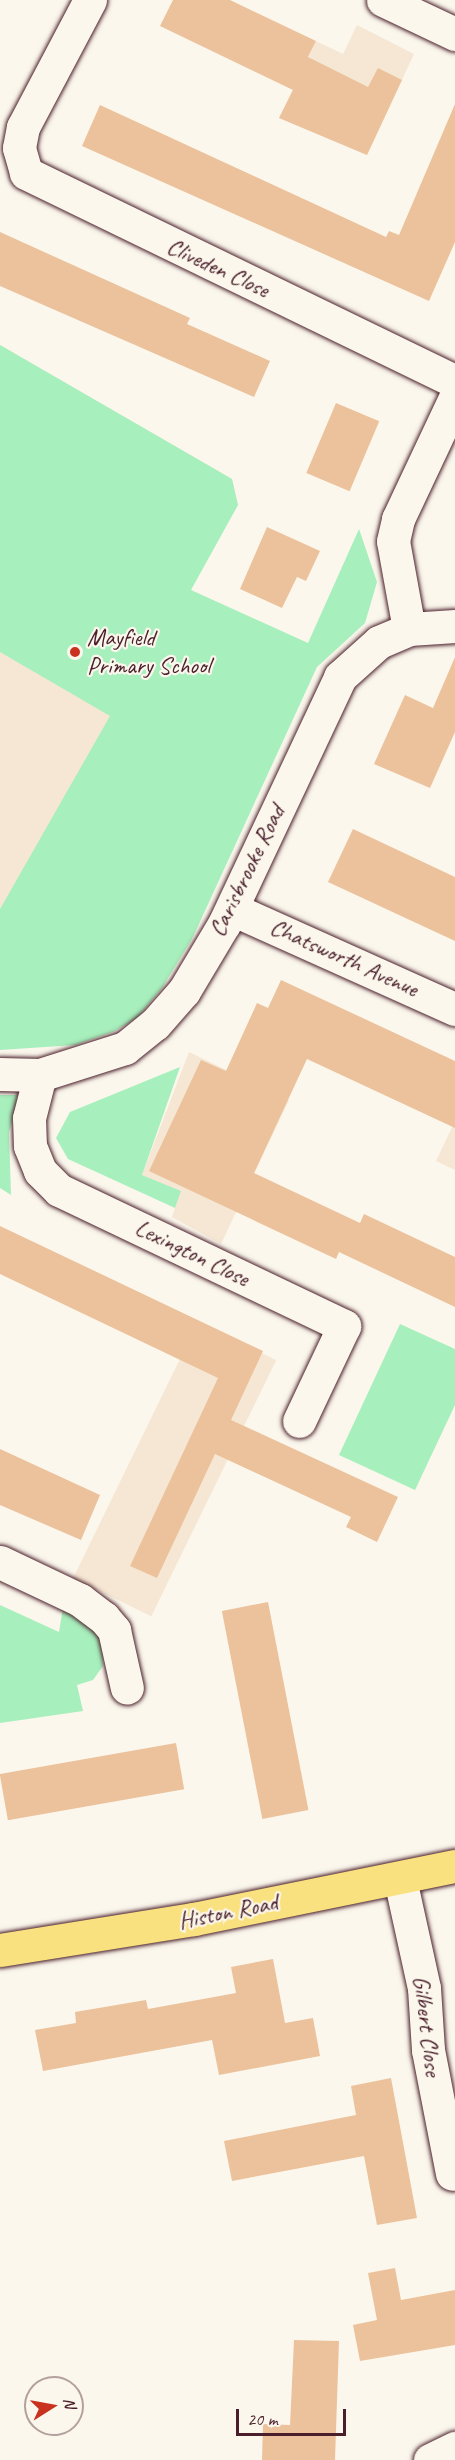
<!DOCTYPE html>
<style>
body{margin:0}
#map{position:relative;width:455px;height:2460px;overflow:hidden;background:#fbf7ec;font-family:Caveat,sans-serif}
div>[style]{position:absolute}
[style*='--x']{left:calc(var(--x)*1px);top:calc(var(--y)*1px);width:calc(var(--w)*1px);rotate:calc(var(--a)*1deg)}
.built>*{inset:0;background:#f6e7d4;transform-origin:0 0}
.green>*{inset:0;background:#a7efbc}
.building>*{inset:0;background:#ecc29c;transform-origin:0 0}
.roads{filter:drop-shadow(0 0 2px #4a1f2b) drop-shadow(0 0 2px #4a1f2b)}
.minor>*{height:33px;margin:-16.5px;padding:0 16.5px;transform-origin:16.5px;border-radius:16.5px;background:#fbf7ec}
.major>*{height:33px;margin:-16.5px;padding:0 16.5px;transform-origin:16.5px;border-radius:16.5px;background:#fae180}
.dots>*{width:16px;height:16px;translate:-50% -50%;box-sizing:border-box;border:3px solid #fbf7ec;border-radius:50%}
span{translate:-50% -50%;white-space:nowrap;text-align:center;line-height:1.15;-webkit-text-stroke:4.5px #fbf7ec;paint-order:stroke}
.street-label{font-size:24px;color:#4a1f2b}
.poi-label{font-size:24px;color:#4a1f2b}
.left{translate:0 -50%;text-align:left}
.north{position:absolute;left:24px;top:2376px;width:60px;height:60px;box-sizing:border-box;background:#fbf7ec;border:2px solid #b4a19f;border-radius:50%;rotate:79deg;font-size:16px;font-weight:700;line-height:24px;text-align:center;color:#4a1f2b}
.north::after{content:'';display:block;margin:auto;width:21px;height:27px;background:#c8321e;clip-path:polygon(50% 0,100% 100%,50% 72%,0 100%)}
.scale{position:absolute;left:236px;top:2409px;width:110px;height:27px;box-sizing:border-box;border:3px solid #4a1f2b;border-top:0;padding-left:8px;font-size:18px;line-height:21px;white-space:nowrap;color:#4a1f2b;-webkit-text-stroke:4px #fbf7ec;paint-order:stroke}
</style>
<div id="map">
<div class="built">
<div style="clip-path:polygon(357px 25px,414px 54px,367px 155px,279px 118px,316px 41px,343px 54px)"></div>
<div style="clip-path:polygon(0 345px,232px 479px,238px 505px,0 909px)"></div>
<div style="clip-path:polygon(189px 1052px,289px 1100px,221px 1244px,172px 1217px,180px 1191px,142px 1175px)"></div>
<div style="clip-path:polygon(455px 1121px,455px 1170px,436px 1161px)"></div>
<div style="left:198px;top:1322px;width:87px;height:285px;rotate:26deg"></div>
</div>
<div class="green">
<div style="clip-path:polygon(0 345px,232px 479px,238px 505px,191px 590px,308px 643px,359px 529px,377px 582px,365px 623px,317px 667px,192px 939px,162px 988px,137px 1018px,113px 1032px,75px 1045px,0 1050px,0 909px,110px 716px,0 652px)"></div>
<div style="clip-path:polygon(180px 1067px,142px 1175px,181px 1191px,175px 1208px,68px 1159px,56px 1138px,70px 1112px)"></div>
<div style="clip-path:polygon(0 1095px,20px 1095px,9px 1132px,11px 1195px,0 1188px)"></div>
<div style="clip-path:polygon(400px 1324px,455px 1349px,455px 1405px,415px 1490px,339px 1455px)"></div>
<div style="clip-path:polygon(0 1605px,59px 1632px,63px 1608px,102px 1637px,103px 1666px,93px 1680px,77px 1685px,83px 1711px,0 1723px)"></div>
</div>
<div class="building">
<div style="clip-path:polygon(173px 0,230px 0,316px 41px,308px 57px,368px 87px,378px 68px,402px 80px,367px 155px,279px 118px,293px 90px,160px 26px)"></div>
<div style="clip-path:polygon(455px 104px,455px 242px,429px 301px,82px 146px,100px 105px,386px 237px,389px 231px,399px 235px)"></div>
<div style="clip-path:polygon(0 232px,190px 318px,187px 324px,270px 361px,254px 397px,0 286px)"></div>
<div style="left:336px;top:403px;width:47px;height:76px;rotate:23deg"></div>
<div style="clip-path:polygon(267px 527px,320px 551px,306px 581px,297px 577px,282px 608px,240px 589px)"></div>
<div style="clip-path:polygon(455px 657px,455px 732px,430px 788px,374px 764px,405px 695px,433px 708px)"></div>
<div style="clip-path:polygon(353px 829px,455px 877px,455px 941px,328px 882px)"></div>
<div style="clip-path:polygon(281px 980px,455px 1061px,455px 1128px,307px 1059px,254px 1173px,360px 1223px,364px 1214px,455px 1257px,455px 1307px,339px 1252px,336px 1259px,149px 1171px,201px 1060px,226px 1071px,257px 1003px,268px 1008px)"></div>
<div style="clip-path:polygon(0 1226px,263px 1351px,231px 1420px,398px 1497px,377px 1542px,346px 1527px,351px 1517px,215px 1454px,157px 1578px,130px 1566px,218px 1378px,0 1274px)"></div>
<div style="clip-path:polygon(0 1449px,100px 1495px,81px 1540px,0 1505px)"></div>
<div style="left:268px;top:1602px;width:212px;height:47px;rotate:79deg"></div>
<div style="left:176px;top:1743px;width:47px;height:179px;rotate:80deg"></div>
<div style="clip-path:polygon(273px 1959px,285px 2023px,313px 2018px,320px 2056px,219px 2075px,212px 2040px,43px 2071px,35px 2030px,76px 2023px,75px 2012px,146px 2000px,148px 2009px,236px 1993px,231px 1967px)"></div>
<div style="clip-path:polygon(391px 2078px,417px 2218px,377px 2225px,364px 2156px,232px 2181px,224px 2141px,356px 2115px,351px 2086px)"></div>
<div style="clip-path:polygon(395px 2268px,401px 2300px,455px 2290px,455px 2345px,360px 2361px,353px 2325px,377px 2320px,368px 2273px)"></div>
<div style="clip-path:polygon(294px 2340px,339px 2341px,335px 2460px,262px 2460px,263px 2424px,290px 2425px)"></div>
</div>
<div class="roads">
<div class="minor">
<div style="--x:90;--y:0;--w:144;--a:117.8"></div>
<div style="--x:23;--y:127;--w:21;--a:101"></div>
<div style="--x:19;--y:148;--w:26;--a:74"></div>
<div style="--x:26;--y:173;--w:477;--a:25.9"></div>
<div style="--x:383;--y:0;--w:80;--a:25.3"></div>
<div style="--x:409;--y:629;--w:89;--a:-100.3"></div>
<div style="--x:393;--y:541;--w:23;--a:-77"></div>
<div style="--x:398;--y:519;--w:134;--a:-64.8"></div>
<div style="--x:232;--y:909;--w:244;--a:24.2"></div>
<div style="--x:0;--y:1074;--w:40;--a:1.4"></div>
<div style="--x:40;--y:1075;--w:89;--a:-17.6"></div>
<div style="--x:125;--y:1048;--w:38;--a:-39"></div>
<div style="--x:155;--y:1024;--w:44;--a:-48.7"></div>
<div style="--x:184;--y:991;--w:78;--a:-59.2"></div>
<div style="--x:224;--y:924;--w:273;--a:-64.8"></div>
<div style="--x:340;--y:677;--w:52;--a:-41.9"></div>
<div style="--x:379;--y:642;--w:33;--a:-23"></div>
<div style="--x:409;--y:629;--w:46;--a:-3.7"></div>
<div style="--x:40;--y:1075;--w:44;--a:104.3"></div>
<div style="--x:29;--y:1118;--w:28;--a:88"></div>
<div style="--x:30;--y:1146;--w:27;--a:68"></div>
<div style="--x:40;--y:1171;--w:27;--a:45"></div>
<div style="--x:59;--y:1190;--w:316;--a:25.5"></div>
<div style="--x:344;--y:1326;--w:105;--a:115.3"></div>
<div style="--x:0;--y:1562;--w:89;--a:25.4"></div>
<div style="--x:80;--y:1600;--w:30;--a:37"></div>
<div style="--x:104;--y:1618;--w:16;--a:50"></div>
<div style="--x:114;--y:1630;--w:59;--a:77.4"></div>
<div style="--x:400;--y:1879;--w:112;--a:77.6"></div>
<div style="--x:424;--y:1988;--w:62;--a:86.3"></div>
<div style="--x:428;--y:2050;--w:126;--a:79"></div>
<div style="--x:430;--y:2460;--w:28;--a:-26"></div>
</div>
<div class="major">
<div style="--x:0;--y:1950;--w:196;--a:-9.1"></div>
<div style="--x:194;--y:1919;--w:266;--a:-11.5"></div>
</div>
</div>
<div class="dots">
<div style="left:75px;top:652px;background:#c8321e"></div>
</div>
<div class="street-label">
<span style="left:218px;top:268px;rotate:25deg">Cliveden Close</span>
<span style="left:247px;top:871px;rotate:-64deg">Carisbrooke Road</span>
<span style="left:344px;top:958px;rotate:24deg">Chatsworth Avenue</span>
<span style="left:192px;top:1253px;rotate:26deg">Lexington Close</span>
<span style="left:228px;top:1912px;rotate:-11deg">Histon Road</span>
<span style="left:427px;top:2026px;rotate:83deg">Gilbert Close</span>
</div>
<div class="poi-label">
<span class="left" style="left:87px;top:652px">Mayfield<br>Primary School</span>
</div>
<div class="north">N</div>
<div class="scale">20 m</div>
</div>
